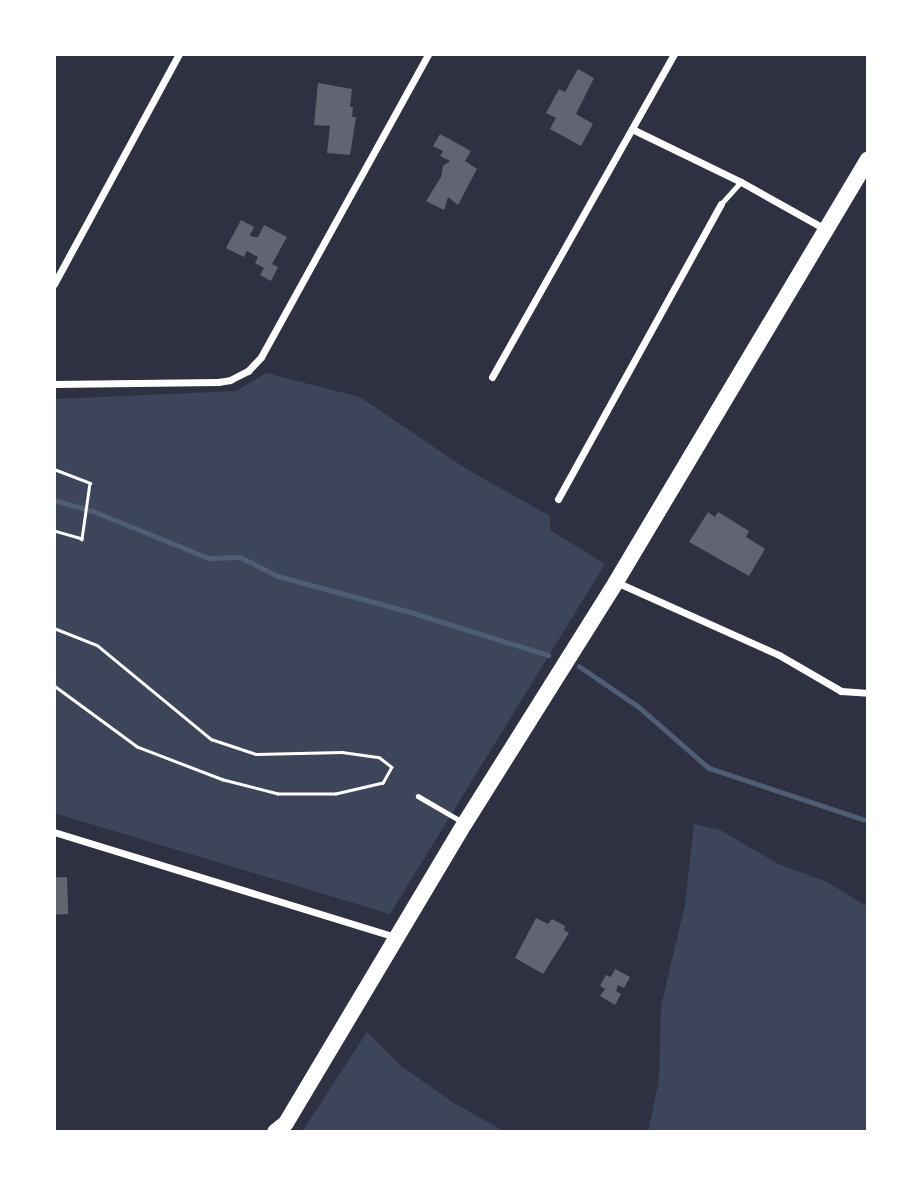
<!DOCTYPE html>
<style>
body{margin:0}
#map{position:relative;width:922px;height:1186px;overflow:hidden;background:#2d3142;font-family:Barlow,sans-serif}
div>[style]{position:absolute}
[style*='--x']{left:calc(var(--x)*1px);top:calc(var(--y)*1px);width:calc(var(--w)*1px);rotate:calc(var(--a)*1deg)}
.green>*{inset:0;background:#3c4559}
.stream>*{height:4.5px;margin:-2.25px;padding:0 2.25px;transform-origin:2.25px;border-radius:2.25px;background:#4f5d75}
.building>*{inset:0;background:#626471;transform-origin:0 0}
.path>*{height:2.5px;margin:-1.25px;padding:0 1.25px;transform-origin:1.25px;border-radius:1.25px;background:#fff}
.service>*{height:4.5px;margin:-2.25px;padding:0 2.25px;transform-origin:2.25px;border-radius:2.25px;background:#fff}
.minor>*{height:7px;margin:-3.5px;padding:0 3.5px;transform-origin:3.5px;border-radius:3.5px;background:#fff}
.trunk>*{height:16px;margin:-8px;padding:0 8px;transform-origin:8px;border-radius:8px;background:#fff}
span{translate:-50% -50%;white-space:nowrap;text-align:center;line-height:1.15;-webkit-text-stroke:5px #fff;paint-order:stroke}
.frame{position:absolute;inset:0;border:56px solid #fff;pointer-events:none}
</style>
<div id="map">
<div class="green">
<div style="clip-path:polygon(266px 373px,360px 397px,465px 468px,550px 516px,550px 530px,605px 564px,390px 914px,54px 813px,54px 399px,236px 391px)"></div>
<div style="clip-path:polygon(694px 824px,720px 830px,778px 864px,827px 882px,868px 907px,868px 1132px,648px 1132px,659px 1080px,661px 1006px,685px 905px)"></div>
<div style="clip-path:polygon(367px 1032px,401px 1066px,454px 1103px,505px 1132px,302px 1132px)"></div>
</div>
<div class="stream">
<div style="--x:54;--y:500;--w:41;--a:15.8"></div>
<div style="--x:93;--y:511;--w:125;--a:22.1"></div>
<div style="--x:209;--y:558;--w:31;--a:-2"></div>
<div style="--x:240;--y:557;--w:42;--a:26.6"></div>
<div style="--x:278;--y:576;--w:134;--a:15.2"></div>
<div style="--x:407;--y:611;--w:148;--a:17.3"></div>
<div style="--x:579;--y:666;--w:73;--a:34.3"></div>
<div style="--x:639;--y:707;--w:93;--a:41.1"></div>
<div style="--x:709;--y:768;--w:168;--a:18.4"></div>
</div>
<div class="building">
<div style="clip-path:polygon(578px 69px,594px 78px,576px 114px,593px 124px,581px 146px,550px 129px,556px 118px,546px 113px,559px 89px,565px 92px)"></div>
<div style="clip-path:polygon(318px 83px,352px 89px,350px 107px,353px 107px,352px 117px,356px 117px,350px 155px,327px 153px,330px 126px,314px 125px)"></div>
<div style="clip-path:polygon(440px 134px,471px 151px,465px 161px,477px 169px,458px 205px,448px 197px,444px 210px,426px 201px,441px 177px,443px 166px,450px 161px,440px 156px,443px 151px,433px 146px)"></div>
<div style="clip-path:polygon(241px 220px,254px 227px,250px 235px,253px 237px,258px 237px,264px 225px,287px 237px,272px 264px,278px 267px,271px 281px,260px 275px,264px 268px,255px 263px,258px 257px,247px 251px,244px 257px,226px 248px)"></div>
<div style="clip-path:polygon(708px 512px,715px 517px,718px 512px,749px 531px,746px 537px,765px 549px,749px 576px,689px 542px)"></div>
<div style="left:67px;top:877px;width:37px;height:13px;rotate:88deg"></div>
<div style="clip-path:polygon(536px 918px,548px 924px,552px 919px,565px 926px,564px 930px,569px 933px,543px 974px,515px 958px)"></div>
<div style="clip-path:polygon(615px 969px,630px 977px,624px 988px,618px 985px,616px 991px,621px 994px,615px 1005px,600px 996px,605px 989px,600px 986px,606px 975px,611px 977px)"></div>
</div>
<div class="path">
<div style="--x:54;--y:469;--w:39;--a:21"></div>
<div style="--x:90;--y:483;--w:57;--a:98.1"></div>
<div style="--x:82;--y:539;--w:29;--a:-164"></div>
<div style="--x:54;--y:628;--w:46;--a:21.6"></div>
<div style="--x:97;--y:645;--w:148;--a:39.5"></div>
<div style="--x:211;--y:739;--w:47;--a:18.4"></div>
<div style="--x:256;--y:754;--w:86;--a:-1.3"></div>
<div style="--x:342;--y:752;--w:37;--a:8"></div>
<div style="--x:379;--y:757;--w:16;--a:38"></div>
<div style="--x:392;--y:767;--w:18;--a:119"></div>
<div style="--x:383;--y:783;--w:48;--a:166.8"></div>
<div style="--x:336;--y:794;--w:58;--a:180"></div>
<div style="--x:278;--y:794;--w:57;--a:-165.7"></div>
<div style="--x:223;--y:780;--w:92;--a:-159"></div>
<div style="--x:137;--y:747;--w:103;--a:-143.7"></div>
</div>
<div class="service">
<div style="--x:721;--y:204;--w:30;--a:-48"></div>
<div style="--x:418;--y:796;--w:50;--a:30.2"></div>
</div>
<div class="minor">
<div style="--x:632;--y:129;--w:121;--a:25.9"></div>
<div style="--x:741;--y:182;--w:96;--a:29.2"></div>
<div style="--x:54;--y:284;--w:262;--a:-61.5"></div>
<div style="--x:492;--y:377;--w:371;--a:-60.6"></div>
<div style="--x:54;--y:384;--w:164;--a:-0.7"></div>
<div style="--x:218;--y:382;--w:12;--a:-9"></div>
<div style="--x:230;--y:380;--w:20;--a:-27"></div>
<div style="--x:248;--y:371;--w:19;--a:-47"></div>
<div style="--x:261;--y:357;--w:346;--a:-61.1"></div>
<div style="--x:558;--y:499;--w:337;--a:-61.1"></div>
<div style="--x:616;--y:582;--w:179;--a:24.1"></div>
<div style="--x:779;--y:655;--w:72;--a:30.1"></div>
<div style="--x:841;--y:691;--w:27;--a:4"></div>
<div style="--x:54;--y:832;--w:358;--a:17.1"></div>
</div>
<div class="trunk">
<div style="--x:275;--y:1132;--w:14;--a:-39"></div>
<div style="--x:286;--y:1123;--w:349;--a:-59.2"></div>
<div style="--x:465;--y:823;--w:284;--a:-57.9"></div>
<div style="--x:616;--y:582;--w:492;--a:-59.2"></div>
</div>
<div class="frame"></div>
</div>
